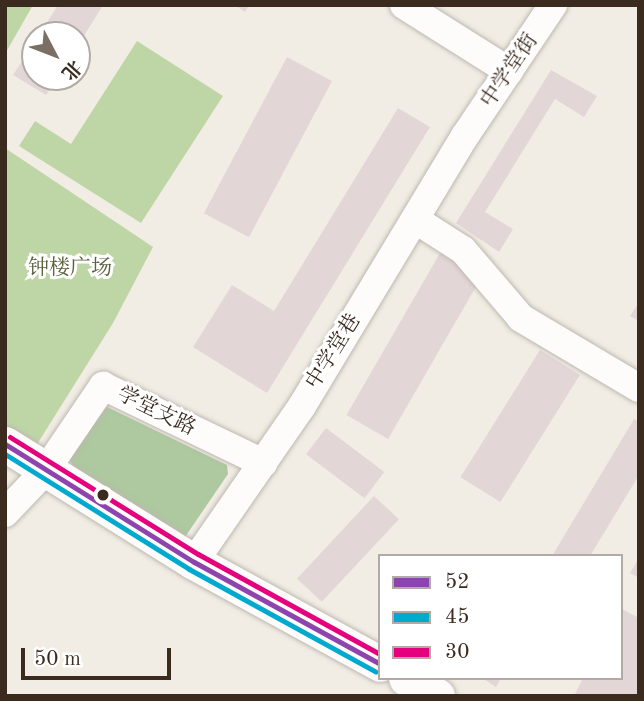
<!DOCTYPE html>
<meta charset="utf-8">
<style>
body{margin:0}
#map{position:relative;width:644px;height:701px;overflow:hidden;background:#f2ede4;font-family:"Old Standard TT","Noto Serif SC",serif}
div>[style]{position:absolute}
[style*='--x']{left:calc(var(--x)*1px);top:calc(var(--y)*1px);width:calc(var(--w)*1px);rotate:calc(var(--a)*1deg)}
.green>*{inset:0;background:#bed6a6}
.forest>*{inset:0;background:#aec89f}
.building>*{inset:0;background:#e3d6d7;transform-origin:0 0}
.roads{filter:drop-shadow(0 0 2px #bdb8b1) drop-shadow(0 0 2px #bdb8b1)}
.minor>*{height:28px;margin:-14px;padding:0 14px;transform-origin:14px;border-radius:14px;background:#fdfcfb}
.major>*{height:35px;margin:-17.5px;padding:0 17.5px;transform-origin:17.5px;border-radius:17.5px;background:#fdfcfb}
.bus-1>*{height:5px;margin:-2.5px;padding:0 2.5px;transform-origin:2.5px;border-radius:2.5px;background:#8e44ad}
.bus-2>*{height:5px;margin:-2.5px;padding:0 2.5px;transform-origin:2.5px;border-radius:2.5px;background:#00a9ce}
.bus-3>*{height:5px;margin:-2.5px;padding:0 2.5px;transform-origin:2.5px;border-radius:2.5px;background:#e5007d}
.dots>*{width:19px;height:19px;translate:-50% -50%;box-sizing:border-box;border:4px solid #fff;border-radius:50%}
span{translate:-50% -50%;white-space:nowrap;text-align:center;line-height:1.15;-webkit-text-stroke:6px #fff;paint-order:stroke}
.street-label{font-size:21px;color:#3b2a1e}
.park-label{font-size:21px;color:#5a603c}
.frame{position:absolute;inset:0;border:7px solid #3b2a1e;pointer-events:none}
.legend{position:absolute;left:378px;top:554px;width:245px;height:126px;box-sizing:border-box;background:#fff;border:2px solid #b1aaa5;margin:0;padding:9px 12px;list-style:none;font-size:21px;color:#3b2a1e}
.legend li{display:flex;align-items:center;gap:14px;height:35px}
.legend b{width:35px;border:2px solid #b1aaa5}
.north{position:absolute;left:21px;top:21px;width:70px;height:70px;box-sizing:border-box;background:#fff;border:2px solid #b1aaa5;border-radius:50%;rotate:132deg;font-size:19px;font-weight:700;line-height:28px;text-align:center;color:#3b2a1e}
.north::after{content:'';display:block;margin:auto;width:24px;height:32px;background:#7b6e63;clip-path:polygon(50% 0,100% 100%,50% 72%,0 100%)}
.scale{position:absolute;left:21px;top:648px;width:150px;height:32px;box-sizing:border-box;border:4px solid #3b2a1e;border-top:0;padding-left:9px;font-size:21px;line-height:24px;white-space:nowrap;color:#3b2a1e;-webkit-text-stroke:5px #fff;paint-order:stroke}
</style>
<div id="map">
<div class="green">
<div style="clip-path:polygon(5px 5px,33px 5px,5px 54px)"></div>
<div style="clip-path:polygon(137px 41px,223px 96px,141px 223px,19px 146px,35px 121px,71px 144px)"></div>
<div style="clip-path:polygon(5px 148px,153px 247px,113px 323px,36px 446px,5px 426px)"></div>
</div>
<div class="forest">
<div style="clip-path:polygon(101px 404px,227px 465px,228px 474px,185px 537px,73px 466px,69px 458px)"></div>
</div>
<div class="building">
<div style="clip-path:polygon(58px 5px,103px 5px,77px 47px,77px 35px,39px 35px)"></div>
<div style="clip-path:polygon(235px 5px,249px 5px,245px 12px)"></div>
<div style="clip-path:polygon(35px 41px,35px 77px,58px 77px,46px 95px,13px 75px)"></div>
<div style="left:287px;top:57px;width:51px;height:177px;rotate:28deg"></div>
<div style="clip-path:polygon(551px 70px,597px 96px,584px 117px,555px 99px,485px 212px,513px 229px,499px 252px,456px 223px)"></div>
<div style="clip-path:polygon(398px 108px,430px 127px,267px 393px,193px 347px,232px 285px,274px 311px)"></div>
<div style="left:440px;top:253px;width:48px;height:187px;rotate:30deg"></div>
<div style="clip-path:polygon(639px 302px,639px 321px,630px 316px)"></div>
<div style="left:540px;top:350px;width:47px;height:150px;rotate:32deg"></div>
<div style="clip-path:polygon(634px 419px,639px 422px,639px 475px,590px 556px,552px 556px)"></div>
<div style="left:326px;top:428px;width:73px;height:33px;rotate:37deg"></div>
<div style="left:374px;top:496px;width:34px;height:113px;rotate:43deg"></div>
<div style="clip-path:polygon(639px 558px,639px 578px,630px 573px)"></div>
<div style="clip-path:polygon(622px 609px,639px 618px,639px 696px,574px 696px,583px 678px,621px 678px)"></div>
<div style="clip-path:polygon(482px 678px,501px 678px,496px 687px)"></div>
</div>
<div class="roads">
<div class="minor">
<div style="--x:404;--y:5;--w:124;--a:32.2"></div>
<div style="--x:416;--y:220;--w:56;--a:32.6"></div>
<div style="--x:463;--y:250;--w:89;--a:49.5"></div>
<div style="--x:521;--y:318;--w:137;--a:30.7"></div>
<div style="--x:5;--y:513;--w:59;--a:-46.4"></div>
<div style="--x:46;--y:470;--w:102;--a:-55.8"></div>
<div style="--x:103;--y:386;--w:178;--a:25.7"></div>
<div style="--x:194;--y:562;--w:190;--a:-55.3"></div>
<div style="--x:302;--y:406;--w:315;--a:-58.9"></div>
<div style="--x:465;--y:136;--w:158;--a:-56.1"></div>
</div>
<div class="major">
<div style="--x:5;--y:444;--w:223;--a:32"></div>
<div style="--x:194;--y:562;--w:212;--a:28.7"></div>
<div style="--x:406;--y:678;--w:36;--a:30"></div>
</div>
</div>
<div class="bus-1">
<div style="--x:5;--y:444;--w:223;--a:32"></div>
<div style="--x:194;--y:562;--w:212;--a:28.7"></div>
</div>
<div class="bus-2">
<div style="--x:5;--y:454;--w:217;--a:32"></div>
<div style="--x:189;--y:569;--w:213;--a:28.8"></div>
</div>
<div class="bus-3">
<div style="--x:10;--y:437;--w:221;--a:31.9"></div>
<div style="--x:198;--y:554;--w:208;--a:28.8"></div>
</div>
<div class="dots">
<div style="left:103px;top:495px;background:#3b2a1e"></div>
</div>
<div class="street-label">
<span style="left:510px;top:71px;rotate:-56deg">中学堂街</span>
<span style="left:334px;top:352px;rotate:-58deg">中学堂巷</span>
<span style="left:156px;top:412px;rotate:26deg">学堂支路</span>
</div>
<div class="park-label">
<span style="left:70px;top:269px">钟楼广场</span>
</div>
<div class="frame"></div>
<ul class="legend">
<li><b style="height:9px;background:#8e44ad"></b>52</li>
<li><b style="height:9px;background:#00a9ce"></b>45</li>
<li><b style="height:9px;background:#e5007d"></b>30</li>
</ul>
<div class="north">北</div>
<div class="scale">50 m</div>
</div>
